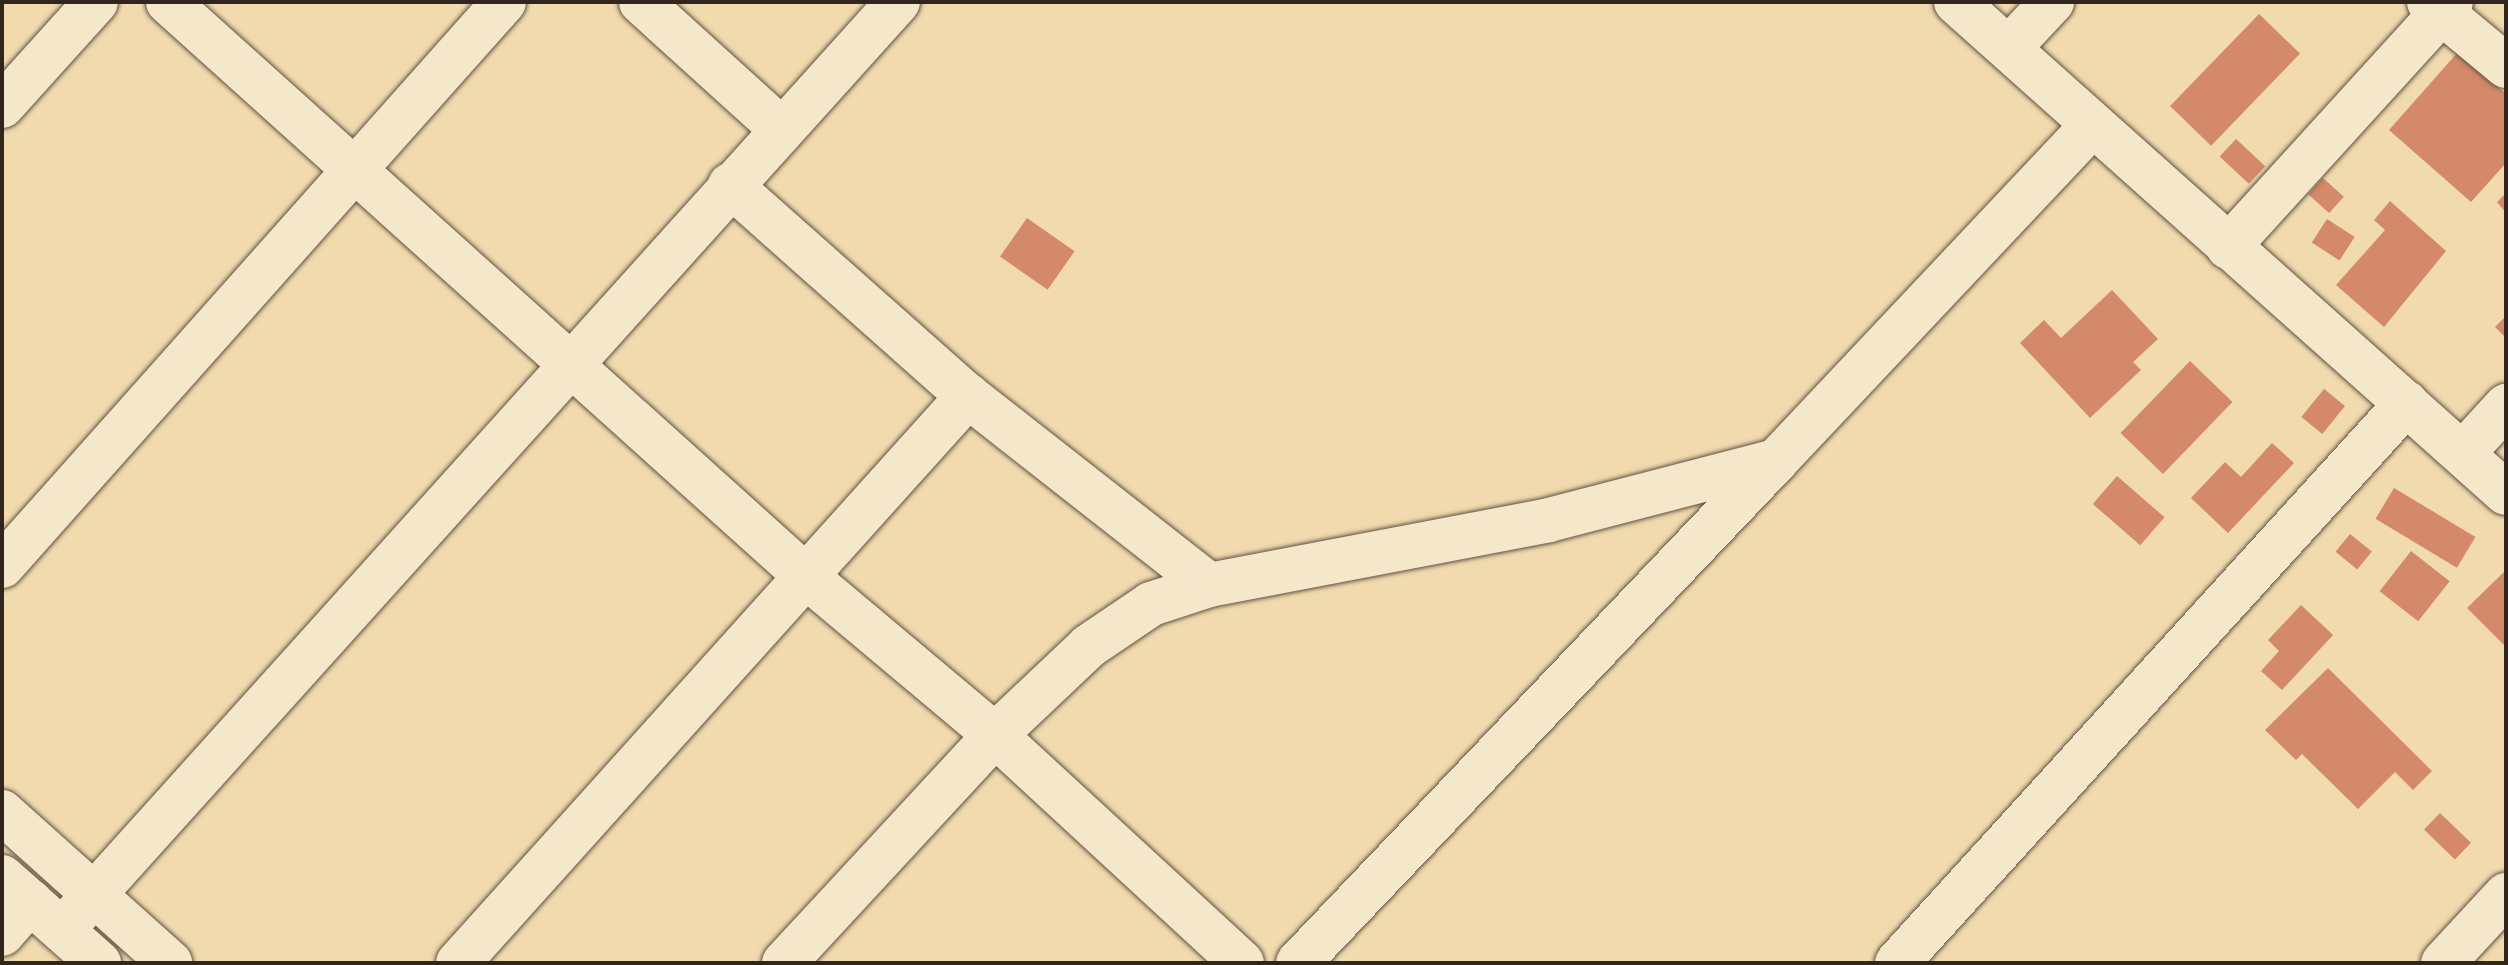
<!DOCTYPE html>
<style>
body{margin:0}
#map{position:relative;width:2508px;height:965px;overflow:hidden;background:#f0daae;font-family:"IM FELL DW Pica",serif}
div>[style]{position:absolute}
[style*='--x']{left:calc(var(--x)*1px);top:calc(var(--y)*1px);width:calc(var(--w)*1px);rotate:calc(var(--a)*1deg)}
.building>*{inset:0;background:#d3896a;transform-origin:0 0}
.roads{filter:drop-shadow(0 0 2px #615242) drop-shadow(0 0 2px #615242)}
.minor>*{height:44px;margin:-22px;padding:0 22px;transform-origin:22px;border-radius:22px;background:#f5e7ca}
span{translate:-50% -50%;white-space:nowrap;text-align:center;line-height:1.15;-webkit-text-stroke:6px #f5e7ca;paint-order:stroke}
.frame{position:absolute;inset:0;border:4px solid #31251e;pointer-events:none}
</style>
<div id="map">
<div class="building">
<div style="left:2259px;top:14px;width:57px;height:128px;rotate:44deg"></div>
<div style="clip-path:polygon(2458px 52px,2506px 94px,2506px 163px,2471px 202px,2389px 130px)"></div>
<div style="left:2236px;top:139px;width:40px;height:24px;rotate:43deg"></div>
<div style="left:2323px;top:178px;width:28px;height:22px;rotate:42deg"></div>
<div style="clip-path:polygon(2506px 193px,2506px 213px,2497px 202px)"></div>
<div style="clip-path:polygon(2390px 201px,2446px 251px,2384px 327px,2336px 285px,2385px 230px,2374px 220px)"></div>
<div style="left:1027px;top:218px;width:58px;height:47px;rotate:35deg"></div>
<div style="left:2327px;top:219px;width:33px;height:28px;rotate:33deg"></div>
<div style="clip-path:polygon(2112px 290px,2158px 339px,2133px 362px,2141px 370px,2090px 418px,2020px 343px,2044px 320px,2061px 338px)"></div>
<div style="clip-path:polygon(2506px 316px,2506px 338px,2495px 327px)"></div>
<div style="left:2190px;top:361px;width:59px;height:100px;rotate:44deg"></div>
<div style="left:2324px;top:389px;width:27px;height:36px;rotate:39deg"></div>
<div style="clip-path:polygon(2272px 443px,2294px 463px,2228px 533px,2191px 498px,2225px 462px,2241px 477px)"></div>
<div style="left:2117px;top:476px;width:63px;height:37px;rotate:41deg"></div>
<div style="left:2394px;top:488px;width:95px;height:36px;rotate:31deg"></div>
<div style="left:2350px;top:534px;width:28px;height:23px;rotate:39deg"></div>
<div style="left:2411px;top:551px;width:49px;height:51px;rotate:38deg"></div>
<div style="clip-path:polygon(2506px 570px,2506px 647px,2467px 608px)"></div>
<div style="clip-path:polygon(2301px 605px,2333px 635px,2282px 690px,2261px 671px,2279px 651px,2268px 640px)"></div>
<div style="clip-path:polygon(2328px 668px,2432px 771px,2413px 790px,2395px 772px,2358px 809px,2302px 754px,2296px 760px,2265px 730px)"></div>
<div style="left:2440px;top:813px;width:43px;height:23px;rotate:44deg"></div>
</div>
<div class="roads">
<div class="minor">
<div style="--x:168;--y:2;--w:861;--a:41.99"></div>
<div style="--x:808;--y:578;--w:244;--a:40"></div>
<div style="--x:995;--y:735;--w:336;--a:42.7"></div>
<div style="--x:641;--y:2;--w:188;--a:42.2"></div>
<div style="--x:1956;--y:2;--w:737;--a:41.76"></div>
<div style="--x:2429;--y:2;--w:100;--a:39.7"></div>
<div style="--x:2009;--y:48;--w:63;--a:-46.9"></div>
<div style="--x:2;--y:106;--w:140;--a:-47.9"></div>
<div style="--x:730;--y:185;--w:318;--a:41.6"></div>
<div style="--x:968;--y:396;--w:306;--a:38.1"></div>
<div style="--x:2228;--y:247;--w:331;--a:-47.7"></div>
<div style="--x:2463;--y:453;--w:64;--a:-47.5"></div>
<div style="--x:2;--y:566;--w:755;--a:-48.33"></div>
<div style="--x:2;--y:812;--w:226;--a:41.9"></div>
<div style="--x:2;--y:877;--w:130;--a:41.6"></div>
<div style="--x:62;--y:930;--w:1249;--a:-47.99"></div>
<div style="--x:2;--y:934;--w:43;--a:-48.8"></div>
<div style="--x:458;--y:963;--w:763;--a:-48.03"></div>
<div style="--x:784;--y:963;--w:311;--a:-47.2"></div>
<div style="--x:995;--y:735;--w:129;--a:-43.4"></div>
<div style="--x:1089;--y:646;--w:75;--a:-34.1"></div>
<div style="--x:1151;--y:604;--w:61;--a:-18.1"></div>
<div style="--x:1209;--y:585;--w:346;--a:-10.8"></div>
<div style="--x:1549;--y:520;--w:235;--a:-14.6"></div>
<div style="--x:1776;--y:461;--w:462;--a:-46.7"></div>
<div style="--x:1298;--y:963;--w:693;--a:-46.4"></div>
<div style="--x:1897;--y:963;--w:757;--a:-47.68"></div>
<div style="--x:2443;--y:963;--w:93;--a:-47.2"></div>
</div>
</div>
<div class="frame"></div>
</div>
